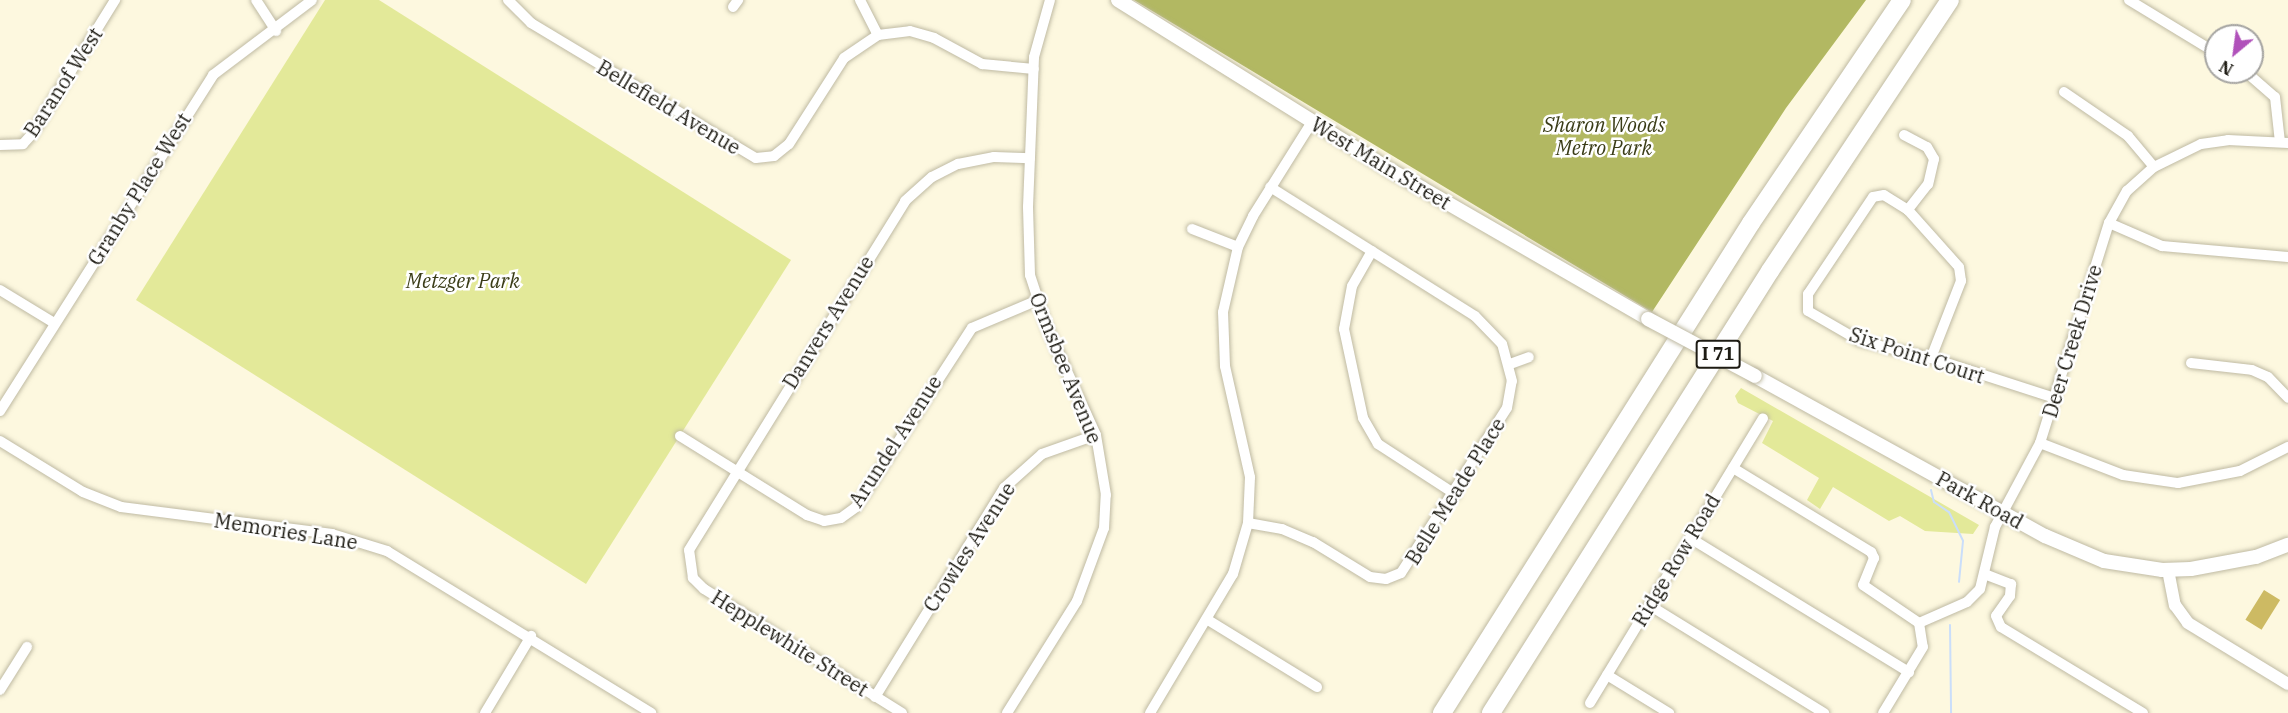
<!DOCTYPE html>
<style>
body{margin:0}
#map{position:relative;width:2288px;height:713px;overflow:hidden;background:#fdf8df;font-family:"IBM Plex Serif",serif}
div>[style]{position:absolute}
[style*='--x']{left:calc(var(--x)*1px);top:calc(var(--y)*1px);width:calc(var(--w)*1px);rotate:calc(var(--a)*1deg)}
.green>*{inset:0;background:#e3e999}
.forest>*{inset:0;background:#b2b862}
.stream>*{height:2px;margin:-1px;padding:0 1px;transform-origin:1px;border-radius:1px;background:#cadefa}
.building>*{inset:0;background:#cdba63;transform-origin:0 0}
.roads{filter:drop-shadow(0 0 2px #bfbaa3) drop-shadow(0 0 2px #bfbaa3)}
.minor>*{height:10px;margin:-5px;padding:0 5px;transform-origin:5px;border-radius:5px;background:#fff}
.tertiary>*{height:12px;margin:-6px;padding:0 6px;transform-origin:6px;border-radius:6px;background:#fff}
.secondary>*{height:14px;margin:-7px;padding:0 7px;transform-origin:7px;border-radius:7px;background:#fff}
.motorway>*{height:18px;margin:-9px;padding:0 9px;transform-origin:9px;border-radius:9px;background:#fff}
.bridges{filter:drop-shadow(0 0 2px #bfbaa3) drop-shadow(0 0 2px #bfbaa3)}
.secondary-bridge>*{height:14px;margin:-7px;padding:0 7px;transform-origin:7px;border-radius:7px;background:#fff}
span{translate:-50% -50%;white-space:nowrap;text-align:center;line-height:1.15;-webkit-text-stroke:5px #fff;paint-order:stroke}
.shield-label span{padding:2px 4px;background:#fff;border:2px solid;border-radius:4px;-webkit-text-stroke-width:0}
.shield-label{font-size:18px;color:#1d1b13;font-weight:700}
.street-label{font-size:20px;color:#1d1b13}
.park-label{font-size:20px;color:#3a3c17;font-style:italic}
.north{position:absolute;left:2204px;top:24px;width:60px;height:60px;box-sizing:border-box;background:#fff;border:2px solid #a5a4a1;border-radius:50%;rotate:209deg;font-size:16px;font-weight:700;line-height:24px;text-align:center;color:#1d1b13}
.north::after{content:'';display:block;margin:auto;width:21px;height:27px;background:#b051ba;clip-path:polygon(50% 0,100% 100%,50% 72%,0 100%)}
</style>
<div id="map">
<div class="green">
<div style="clip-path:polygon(325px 0,379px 0,791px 260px,586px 584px,136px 300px)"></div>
<div style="clip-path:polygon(1741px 388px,1979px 525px,1973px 534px,1925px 531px,1900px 516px,1889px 521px,1833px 487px,1820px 509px,1807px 500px,1819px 478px,1762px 443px,1773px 421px,1738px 403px,1735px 396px)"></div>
</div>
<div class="forest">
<div style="clip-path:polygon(1134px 0,1866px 0,1786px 108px,1652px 312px)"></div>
</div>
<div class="stream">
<div style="--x:1931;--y:490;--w:12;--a:76"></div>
<div style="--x:1934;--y:502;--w:18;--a:34"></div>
<div style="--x:1949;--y:512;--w:32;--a:64"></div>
<div style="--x:1963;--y:541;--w:41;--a:95.6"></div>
<div style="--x:1950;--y:625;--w:88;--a:89.3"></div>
</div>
<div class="building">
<div style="left:2264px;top:590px;width:19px;height:35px;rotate:32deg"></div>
</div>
<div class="roads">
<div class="minor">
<div style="--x:256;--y:0;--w:37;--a:57"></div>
<div style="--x:508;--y:0;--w:33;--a:45"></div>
<div style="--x:531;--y:23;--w:262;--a:31"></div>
<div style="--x:756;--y:158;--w:18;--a:-6"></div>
<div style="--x:774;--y:156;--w:19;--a:-39"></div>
<div style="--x:789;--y:144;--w:102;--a:-57.4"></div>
<div style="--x:844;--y:58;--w:41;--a:-34.1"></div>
<div style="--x:878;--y:35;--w:32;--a:-7"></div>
<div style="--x:910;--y:31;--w:25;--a:16"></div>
<div style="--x:934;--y:38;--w:55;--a:28.4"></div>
<div style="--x:982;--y:64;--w:52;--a:5.5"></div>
<div style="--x:860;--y:0;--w:39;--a:63"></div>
<div style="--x:2129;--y:0;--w:102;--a:31.3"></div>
<div style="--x:733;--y:7;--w:9;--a:-54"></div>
<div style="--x:2246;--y:72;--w:38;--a:41"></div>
<div style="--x:2275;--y:97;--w:45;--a:83.7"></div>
<div style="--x:2064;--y:92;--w:78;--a:34.5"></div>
<div style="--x:2128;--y:136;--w:40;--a:50"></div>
<div style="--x:1904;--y:135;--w:26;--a:28"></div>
<div style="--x:1927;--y:147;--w:14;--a:60"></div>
<div style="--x:1934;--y:159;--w:26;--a:103"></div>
<div style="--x:1928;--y:184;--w:33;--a:128"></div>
<div style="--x:0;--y:145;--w:23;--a:-2"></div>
<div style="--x:23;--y:144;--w:13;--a:-48"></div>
<div style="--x:32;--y:134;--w:158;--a:-58.2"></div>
<div style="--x:2109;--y:223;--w:58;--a:23.5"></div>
<div style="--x:2162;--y:246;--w:126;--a:5"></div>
<div style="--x:1192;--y:229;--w:49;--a:21.4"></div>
<div style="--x:1372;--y:251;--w:40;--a:119.7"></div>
<div style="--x:1352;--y:286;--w:44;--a:100.5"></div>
<div style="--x:1344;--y:329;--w:91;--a:77.9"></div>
<div style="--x:1363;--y:418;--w:30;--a:60"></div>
<div style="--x:1378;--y:444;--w:92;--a:33"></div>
<div style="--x:0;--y:290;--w:63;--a:31.4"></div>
<div style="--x:1931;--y:358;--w:83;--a:-68.7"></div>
<div style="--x:1961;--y:281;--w:14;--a:-98"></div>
<div style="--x:1959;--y:267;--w:76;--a:-131.8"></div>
<div style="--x:1908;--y:210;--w:28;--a:-148"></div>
<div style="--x:1884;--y:195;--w:11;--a:170"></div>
<div style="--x:1873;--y:197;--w:117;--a:123.8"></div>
<div style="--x:1808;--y:294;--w:17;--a:90"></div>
<div style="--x:1808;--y:311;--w:60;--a:30"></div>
<div style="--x:1860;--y:341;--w:73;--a:13.5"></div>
<div style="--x:1931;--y:358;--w:130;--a:17.9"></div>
<div style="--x:2191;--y:363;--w:61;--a:6.5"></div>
<div style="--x:2252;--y:370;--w:17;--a:24"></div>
<div style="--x:2268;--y:377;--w:29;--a:46"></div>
<div style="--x:1510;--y:364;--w:20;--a:-20"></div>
<div style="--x:0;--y:411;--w:398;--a:-57.6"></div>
<div style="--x:213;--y:75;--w:124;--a:-37.1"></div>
<div style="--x:680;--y:436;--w:150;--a:31.9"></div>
<div style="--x:807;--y:515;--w:18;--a:19"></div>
<div style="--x:824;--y:521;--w:17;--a:-10"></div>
<div style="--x:841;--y:518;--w:19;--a:-36"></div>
<div style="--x:856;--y:507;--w:213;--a:-57.1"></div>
<div style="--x:972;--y:328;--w:69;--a:-22.9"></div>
<div style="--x:0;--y:441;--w:97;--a:31.6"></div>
<div style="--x:83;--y:492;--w:41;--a:21.5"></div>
<div style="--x:121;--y:507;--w:213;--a:7.3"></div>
<div style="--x:332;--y:534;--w:58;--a:17.2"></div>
<div style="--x:387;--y:551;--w:310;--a:31.5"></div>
<div style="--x:2040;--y:443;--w:89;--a:21.1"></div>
<div style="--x:2123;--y:475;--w:56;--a:8.3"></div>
<div style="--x:2178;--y:483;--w:63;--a:-11"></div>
<div style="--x:2240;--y:471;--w:54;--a:-26.6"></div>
<div style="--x:1733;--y:468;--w:162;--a:31.3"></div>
<div style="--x:1871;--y:552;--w:7;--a:63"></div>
<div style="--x:1874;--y:558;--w:29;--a:112"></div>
<div style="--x:1863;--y:585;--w:68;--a:34.2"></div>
<div style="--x:1919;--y:623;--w:24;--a:81"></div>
<div style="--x:1923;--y:647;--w:77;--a:121.2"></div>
<div style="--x:1248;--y:523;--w:35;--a:10"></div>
<div style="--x:1282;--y:529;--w:34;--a:23"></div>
<div style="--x:1313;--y:542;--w:67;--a:31.6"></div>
<div style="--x:1370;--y:577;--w:16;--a:7"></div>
<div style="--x:1386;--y:579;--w:16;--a:-22"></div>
<div style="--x:1401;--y:573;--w:196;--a:-57.3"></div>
<div style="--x:1507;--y:408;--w:27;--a:-80"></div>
<div style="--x:1512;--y:381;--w:38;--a:-105"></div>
<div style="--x:1502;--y:344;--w:39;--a:-134"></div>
<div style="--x:1475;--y:316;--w:242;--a:-147.8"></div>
<div style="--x:1690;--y:538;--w:257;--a:31.5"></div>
<div style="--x:1987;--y:575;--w:26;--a:21"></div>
<div style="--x:2011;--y:584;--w:12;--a:95"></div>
<div style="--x:2010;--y:596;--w:24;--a:125"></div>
<div style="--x:1996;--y:616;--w:12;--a:66"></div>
<div style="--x:2001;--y:627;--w:166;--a:31.2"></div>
<div style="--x:1649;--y:605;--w:206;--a:31.7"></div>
<div style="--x:1208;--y:620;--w:128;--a:31.6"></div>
<div style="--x:1919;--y:623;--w:52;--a:-23.6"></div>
<div style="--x:1967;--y:602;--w:18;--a:-45"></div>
<div style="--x:1980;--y:589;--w:64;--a:-76.4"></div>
<div style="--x:1995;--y:527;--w:95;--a:-61.8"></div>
<div style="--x:2040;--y:443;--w:231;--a:-72.6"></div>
<div style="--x:2109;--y:223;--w:37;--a:-61"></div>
<div style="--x:2127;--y:191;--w:36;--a:-42"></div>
<div style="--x:2154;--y:167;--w:52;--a:-26.1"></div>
<div style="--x:2201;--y:144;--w:27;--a:-8"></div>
<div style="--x:2228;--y:140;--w:60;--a:2.9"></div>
<div style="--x:1607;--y:675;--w:73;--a:31.5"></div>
<div style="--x:0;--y:690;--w:51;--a:-57.9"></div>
<div style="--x:875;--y:697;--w:246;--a:-58.3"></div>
<div style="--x:1004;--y:488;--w:51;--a:-41.8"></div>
<div style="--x:1042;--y:454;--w:57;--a:-19.4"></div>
<div style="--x:1590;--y:703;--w:333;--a:-58.7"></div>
<div style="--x:485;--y:713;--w:90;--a:-59.1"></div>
<div style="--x:902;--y:713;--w:234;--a:-147.9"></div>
<div style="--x:704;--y:589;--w:16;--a:-135"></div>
<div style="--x:693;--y:578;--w:28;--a:-98"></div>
<div style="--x:689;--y:550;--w:410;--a:-58.2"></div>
<div style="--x:905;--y:201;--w:36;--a:-42"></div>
<div style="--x:932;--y:177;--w:29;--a:-27"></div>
<div style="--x:958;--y:164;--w:37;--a:-11"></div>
<div style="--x:994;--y:157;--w:36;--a:2"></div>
<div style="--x:1007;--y:713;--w:132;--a:-58"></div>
<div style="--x:1077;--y:601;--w:78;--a:-69.7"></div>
<div style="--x:1104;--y:528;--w:33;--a:-87"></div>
<div style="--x:1106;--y:495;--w:61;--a:-99.5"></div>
<div style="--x:1096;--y:435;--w:119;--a:-114.4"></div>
<div style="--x:1047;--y:327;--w:55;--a:-108.1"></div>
<div style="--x:1030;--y:275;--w:68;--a:-91.7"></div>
<div style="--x:1028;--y:207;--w:150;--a:-87.7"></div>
<div style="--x:1034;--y:57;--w:59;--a:-74.3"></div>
<div style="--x:1150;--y:713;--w:162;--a:-59.2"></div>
<div style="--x:1233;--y:574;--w:53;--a:-73.6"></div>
<div style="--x:1248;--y:523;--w:46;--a:-87.5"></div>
<div style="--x:1250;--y:477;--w:114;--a:-102.7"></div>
<div style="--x:1225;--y:366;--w:54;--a:-92.1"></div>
<div style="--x:1223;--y:312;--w:67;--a:-77"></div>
<div style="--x:1238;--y:247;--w:34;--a:-64"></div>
<div style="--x:1253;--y:216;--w:111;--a:-57.9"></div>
</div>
<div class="tertiary">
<div style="--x:2168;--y:570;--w:36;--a:79"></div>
<div style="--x:2175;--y:605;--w:22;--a:54"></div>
<div style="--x:2188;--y:623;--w:117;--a:31.4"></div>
</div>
<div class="secondary">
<div style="--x:1118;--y:0;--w:323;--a:32"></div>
<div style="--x:1392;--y:171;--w:296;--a:30"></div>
<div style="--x:1755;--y:376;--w:331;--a:28.9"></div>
<div style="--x:2045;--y:536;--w:64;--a:23"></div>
<div style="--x:2104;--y:561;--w:59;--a:8.8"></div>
<div style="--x:2162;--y:570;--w:29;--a:-2"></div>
<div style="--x:2191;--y:569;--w:66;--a:-10.5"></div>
<div style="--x:2256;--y:557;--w:34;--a:-21"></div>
</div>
<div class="motorway">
<div style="--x:1442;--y:713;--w:579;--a:-57.76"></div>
<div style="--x:1751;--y:223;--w:269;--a:-55.9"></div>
<div style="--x:1491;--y:713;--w:523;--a:-57.74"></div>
<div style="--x:1770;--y:271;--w:325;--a:-56.4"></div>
</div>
</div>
<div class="bridges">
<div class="secondary-bridge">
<div style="--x:1648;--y:319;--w:121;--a:28"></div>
</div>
</div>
<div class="shield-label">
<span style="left:1718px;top:354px">I 71</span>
</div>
<div class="street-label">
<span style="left:63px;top:82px;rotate:-57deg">Baranof West</span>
<span style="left:669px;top:107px;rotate:31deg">Bellefield Avenue</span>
<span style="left:1381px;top:163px;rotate:31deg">West Main Street</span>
<span style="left:139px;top:189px;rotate:-58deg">Granby Place West</span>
<span style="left:828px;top:322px;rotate:-58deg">Danvers Avenue</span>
<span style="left:2072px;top:341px;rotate:-73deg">Deer Creek Drive</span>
<span style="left:1917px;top:355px;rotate:18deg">Six Point Court</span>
<span style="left:1066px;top:368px;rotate:68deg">Ormsbee Avenue</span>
<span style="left:895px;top:441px;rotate:-57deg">Arundel Avenue</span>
<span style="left:1455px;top:491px;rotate:-58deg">Belle Meade Place</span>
<span style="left:1980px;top:500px;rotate:29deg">Park Road</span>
<span style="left:286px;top:531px;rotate:9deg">Memories Lane</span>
<span style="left:969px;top:547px;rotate:-57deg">Crowles Avenue</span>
<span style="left:1676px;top:560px;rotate:-59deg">Ridge Row Road</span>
<span style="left:790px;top:643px;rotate:32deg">Hepplewhite Street</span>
</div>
<div class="park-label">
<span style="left:1604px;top:136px">Sharon Woods<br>Metro Park</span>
<span style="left:463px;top:280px">Metzger Park</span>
</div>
<div class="north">N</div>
</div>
